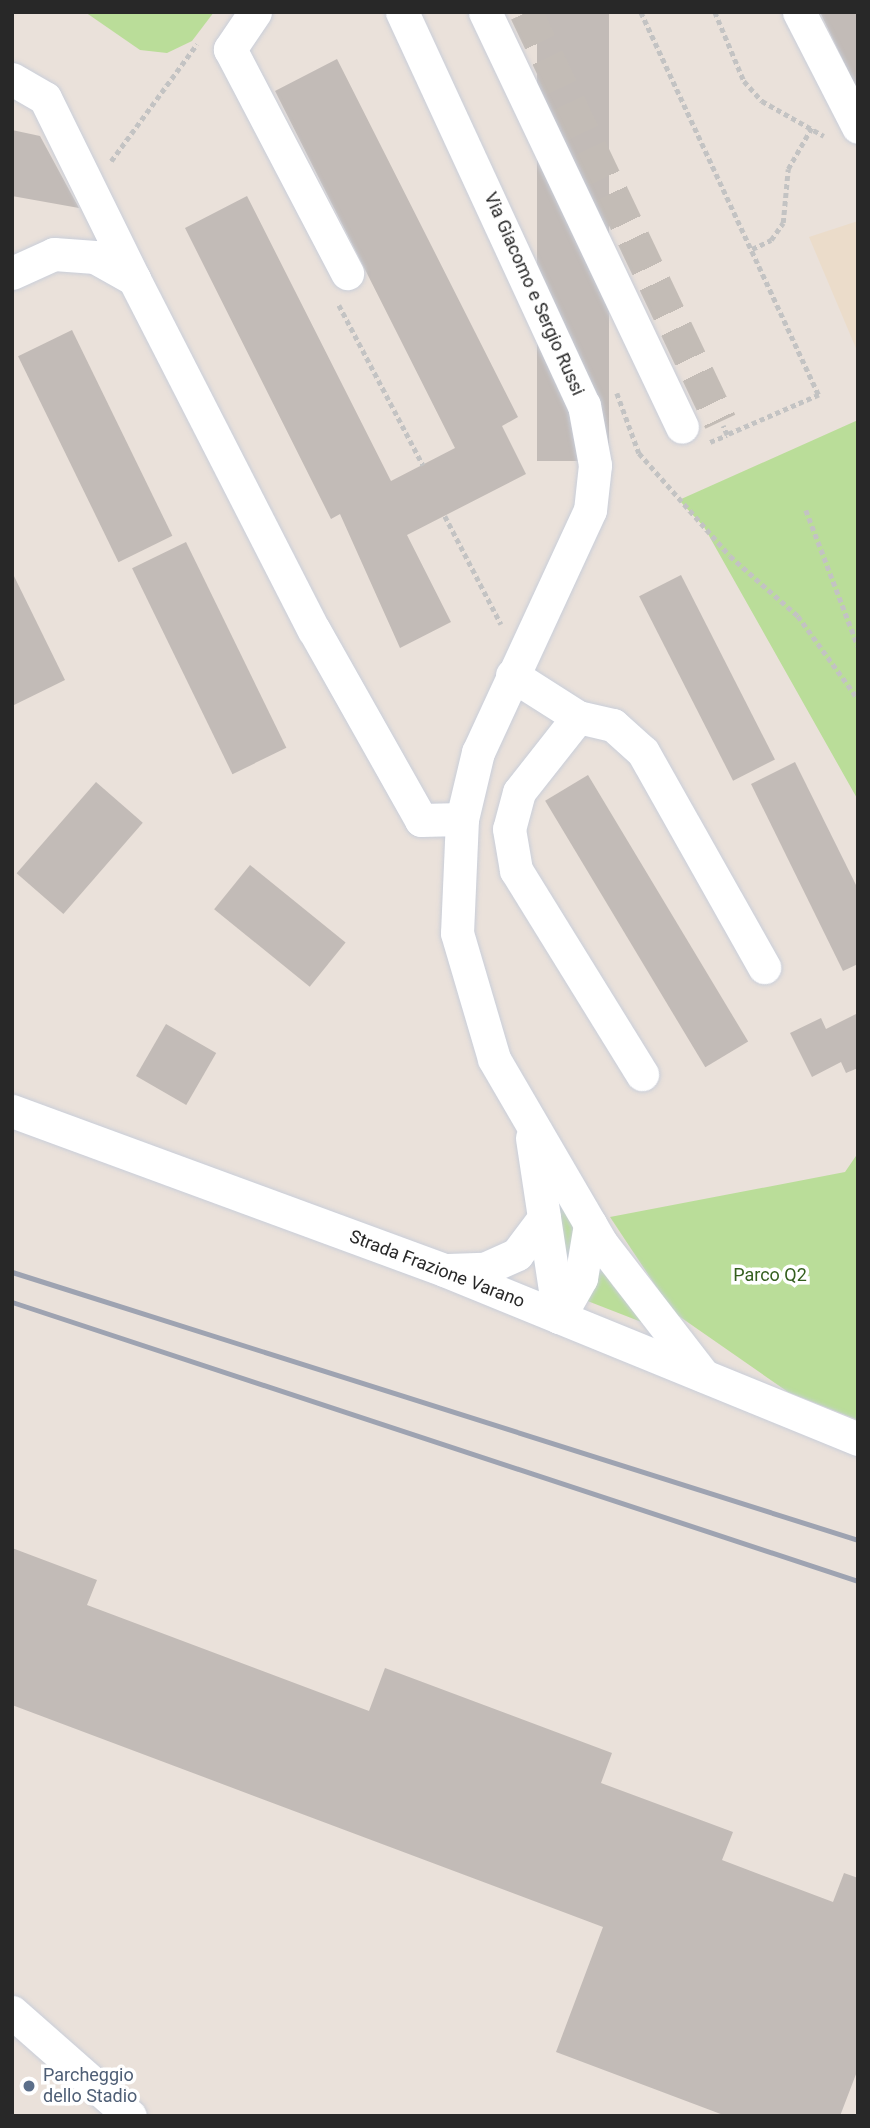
<!DOCTYPE html>
<style>
body{margin:0}
#map{position:relative;width:870px;height:2128px;overflow:hidden;background:#eae1da;font-family:Roboto,sans-serif}
div>[style]{position:absolute}
[style*='--x']{left:calc(var(--x)*1px);top:calc(var(--y)*1px);width:calc(var(--w)*1px);rotate:calc(var(--a)*1deg)}
.education>*{inset:0;background:#ebdcca}
.green>*{inset:0;background:#badd99}
.building>*{inset:0;background:#c2bbb7;transform-origin:0 0}
.minor-tunnel>*{height:33px;margin-top:-16.5px;transform-origin:0;background:repeating-linear-gradient(90deg,#c3bcb6 0 33px,transparent 0 50px)}
.path>*{height:4.5px;margin-top:-2.25px;transform-origin:0;background:repeating-linear-gradient(90deg,#c3c3c3 0 5px,transparent 0 8.5px)}
.roads{filter:drop-shadow(0 0 2px #c9ced9) drop-shadow(0 0 2px #c9ced9)}
.minor>*{height:33px;margin:-16.5px;padding:0 16.5px;transform-origin:16.5px;border-radius:16.5px;background:#fff}
.rail>*{height:5px;margin:-2.5px;padding:0 2.5px;transform-origin:2.5px;border-radius:2.5px;background:#9ea3b1}
.dots>*{width:19px;height:19px;translate:-50% -50%;box-sizing:border-box;border:4px solid #fff;border-radius:50%}
span{translate:-50% -50%;white-space:nowrap;text-align:center;line-height:1.15;-webkit-text-stroke:7px #fff;paint-order:stroke}
.street-label{font-size:18px;color:#282828}
.park-label{font-size:18px;color:#345f1e}
.service-label{font-size:18px;color:#4e5e75}
.left{translate:0 -50%;text-align:left}
.frame{position:absolute;inset:0;border:14px solid #282828;pointer-events:none}
</style>
<div id="map">
<div class="education">
<div style="clip-path:polygon(858px 221px,858px 353px,809px 237px)"></div>
</div>
<div class="green">
<div style="clip-path:polygon(85px 12px,214px 12px,192px 41px,167px 53px,140px 50px)"></div>
<div style="clip-path:polygon(858px 420px,858px 800px,704px 527px,679px 500px)"></div>
<div style="clip-path:polygon(858px 1153px,858px 1420px,788px 1392px,673px 1312px,610px 1217px,845px 1172px)"></div>
<div style="clip-path:polygon(550px 1167px,574px 1222px,576px 1242px,567px 1263px)"></div>
<div style="clip-path:polygon(600px 1266px,613px 1286px,644px 1323px,585px 1300px)"></div>
</div>
<div class="building">
<div style="left:537px;top:12px;width:72px;height:449px"></div>
<div style="clip-path:polygon(820px 12px,858px 12px,858px 92px)"></div>
<div style="clip-path:polygon(337px 59px,518px 417px,502px 426px,526px 474px,407px 535px,451px 622px,400px 648px,340px 514px,331px 519px,185px 228px,247px 196px,391px 481px,455px 448px,275px 91px)"></div>
<div style="clip-path:polygon(12px 130px,40px 136px,79px 208px,12px 196px)"></div>
<div style="left:72px;top:330px;width:229px;height:60px;rotate:64deg"></div>
<div style="left:186px;top:542px;width:229px;height:60px;rotate:64deg"></div>
<div style="clip-path:polygon(12px 572px,65px 680px,12px 706px)"></div>
<div style="left:681px;top:575px;width:207px;height:47px;rotate:63deg"></div>
<div style="clip-path:polygon(795px 762px,858px 889px,858px 964px,843px 971px,751px 784px)"></div>
<div style="left:588px;top:775px;width:311px;height:50px;rotate:59deg"></div>
<div style="left:96px;top:782px;width:62px;height:121px;rotate:41deg"></div>
<div style="left:250px;top:865px;width:123px;height:57px;rotate:39deg"></div>
<div style="clip-path:polygon(858px 1013px,858px 1068px,846px 1073px,841px 1062px,812px 1077px,790px 1033px,821px 1018px,826px 1029px)"></div>
<div style="left:166px;top:1024px;width:58px;height:60px;rotate:30deg"></div>
<div style="clip-path:polygon(12px 1548px,97px 1580px,87px 1605px,369px 1711px,385px 1668px,612px 1753px,601px 1783px,733px 1832px,722px 1860px,833px 1902px,844px 1873px,858px 1878px,858px 2069px,840px 2116px,726px 2116px,556px 2052px,603px 1927px,12px 1705px)"></div>
</div>
<div class="minor-tunnel">
<div style="--x:526;--y:12;--w:453;--a:64.6"></div>
</div>
<div class="path">
<div style="--x:641;--y:12;--w:422;--a:65.1"></div>
<div style="--x:819;--y:395;--w:100;--a:156.5"></div>
<div style="--x:727;--y:435;--w:10;--a:-114"></div>
<div style="--x:715;--y:12;--w:75;--a:67.2"></div>
<div style="--x:744;--y:81;--w:27;--a:48"></div>
<div style="--x:762;--y:101;--w:71;--a:29.4"></div>
<div style="--x:111;--y:161;--w:145;--a:-53.7"></div>
<div style="--x:752;--y:249;--w:21;--a:-25"></div>
<div style="--x:771;--y:240;--w:21;--a:-55"></div>
<div style="--x:783;--y:223;--w:54;--a:-84.7"></div>
<div style="--x:788;--y:169;--w:48;--a:-60.3"></div>
<div style="--x:339;--y:305;--w:181;--a:62.3"></div>
<div style="--x:617;--y:393;--w:64;--a:69.9"></div>
<div style="--x:639;--y:453;--w:137;--a:48.5"></div>
<div style="--x:730;--y:556;--w:91;--a:41.4"></div>
<div style="--x:798;--y:616;--w:102;--a:54.1"></div>
<div style="--x:710;--y:442;--w:18;--a:-22"></div>
<div style="--x:806;--y:510;--w:146;--a:69.1"></div>
<div style="--x:445;--y:516;--w:122;--a:62.6"></div>
</div>
<div class="roads">
<div class="minor">
<div style="--x:255;--y:12;--w:45;--a:124"></div>
<div style="--x:230;--y:49;--w:253;--a:62.4"></div>
<div style="--x:402;--y:12;--w:433;--a:65.2"></div>
<div style="--x:584;--y:405;--w:61;--a:79.6"></div>
<div style="--x:595;--y:465;--w:45;--a:96.3"></div>
<div style="--x:590;--y:510;--w:267;--a:114.8"></div>
<div style="--x:478;--y:752;--w:69;--a:103.4"></div>
<div style="--x:462;--y:819;--w:114;--a:92.5"></div>
<div style="--x:457;--y:933;--w:131;--a:73.6"></div>
<div style="--x:494;--y:1059;--w:213;--a:59.8"></div>
<div style="--x:601;--y:1243;--w:167;--a:52.3"></div>
<div style="--x:485;--y:12;--w:459;--a:64.6"></div>
<div style="--x:799;--y:12;--w:129;--a:62.8"></div>
<div style="--x:12;--y:79;--w:38;--a:30"></div>
<div style="--x:45;--y:98;--w:202;--a:63.8"></div>
<div style="--x:12;--y:273;--w:46;--a:-24.3"></div>
<div style="--x:54;--y:254;--w:41;--a:4.2"></div>
<div style="--x:95;--y:257;--w:45;--a:29.4"></div>
<div style="--x:134;--y:279;--w:394;--a:62.9"></div>
<div style="--x:314;--y:630;--w:218;--a:60.6"></div>
<div style="--x:421;--y:820;--w:41;--a:-1.4"></div>
<div style="--x:512;--y:675;--w:78;--a:32.5"></div>
<div style="--x:578;--y:717;--w:36;--a:13"></div>
<div style="--x:613;--y:725;--w:40;--a:42"></div>
<div style="--x:643;--y:752;--w:247;--a:60.6"></div>
<div style="--x:578;--y:717;--w:95;--a:128.2"></div>
<div style="--x:519;--y:792;--w:38;--a:105"></div>
<div style="--x:509;--y:829;--w:42;--a:80.3"></div>
<div style="--x:516;--y:870;--w:240;--a:58.3"></div>
<div style="--x:12;--y:1111;--w:460;--a:20.2"></div>
<div style="--x:444;--y:1270;--w:447;--a:22.2"></div>
<div style="--x:532;--y:1138;--w:181;--a:81.4"></div>
<div style="--x:448;--y:1270;--w:36;--a:-2"></div>
<div style="--x:484;--y:1269;--w:36;--a:-24"></div>
<div style="--x:517;--y:1254;--w:45;--a:-53.1"></div>
<div style="--x:559;--y:1317;--w:45;--a:-60.6"></div>
<div style="--x:581;--y:1278;--w:55;--a:-80.5"></div>
<div style="--x:12;--y:2012;--w:157;--a:41.4"></div>
</div>
</div>
<div class="rail">
<div style="--x:12;--y:1272;--w:887;--a:17.58"></div>
<div style="--x:12;--y:1302;--w:891;--a:18.25"></div>
</div>
<div class="dots">
<div style="left:29px;top:2086px;background:#5c6f8a"></div>
</div>
<div class="street-label">
<span style="left:534px;top:294px;rotate:66deg">Via Giacomo e Sergio Russi</span>
<span style="left:437px;top:1269px;rotate:21deg">Strada Frazione Varano</span>
</div>
<div class="park-label">
<span style="left:770px;top:1275px">Parco Q2</span>
</div>
<div class="service-label">
<span class="left" style="left:43px;top:2086px">Parcheggio<br>dello Stadio</span>
</div>
<div class="frame"></div>
</div>
